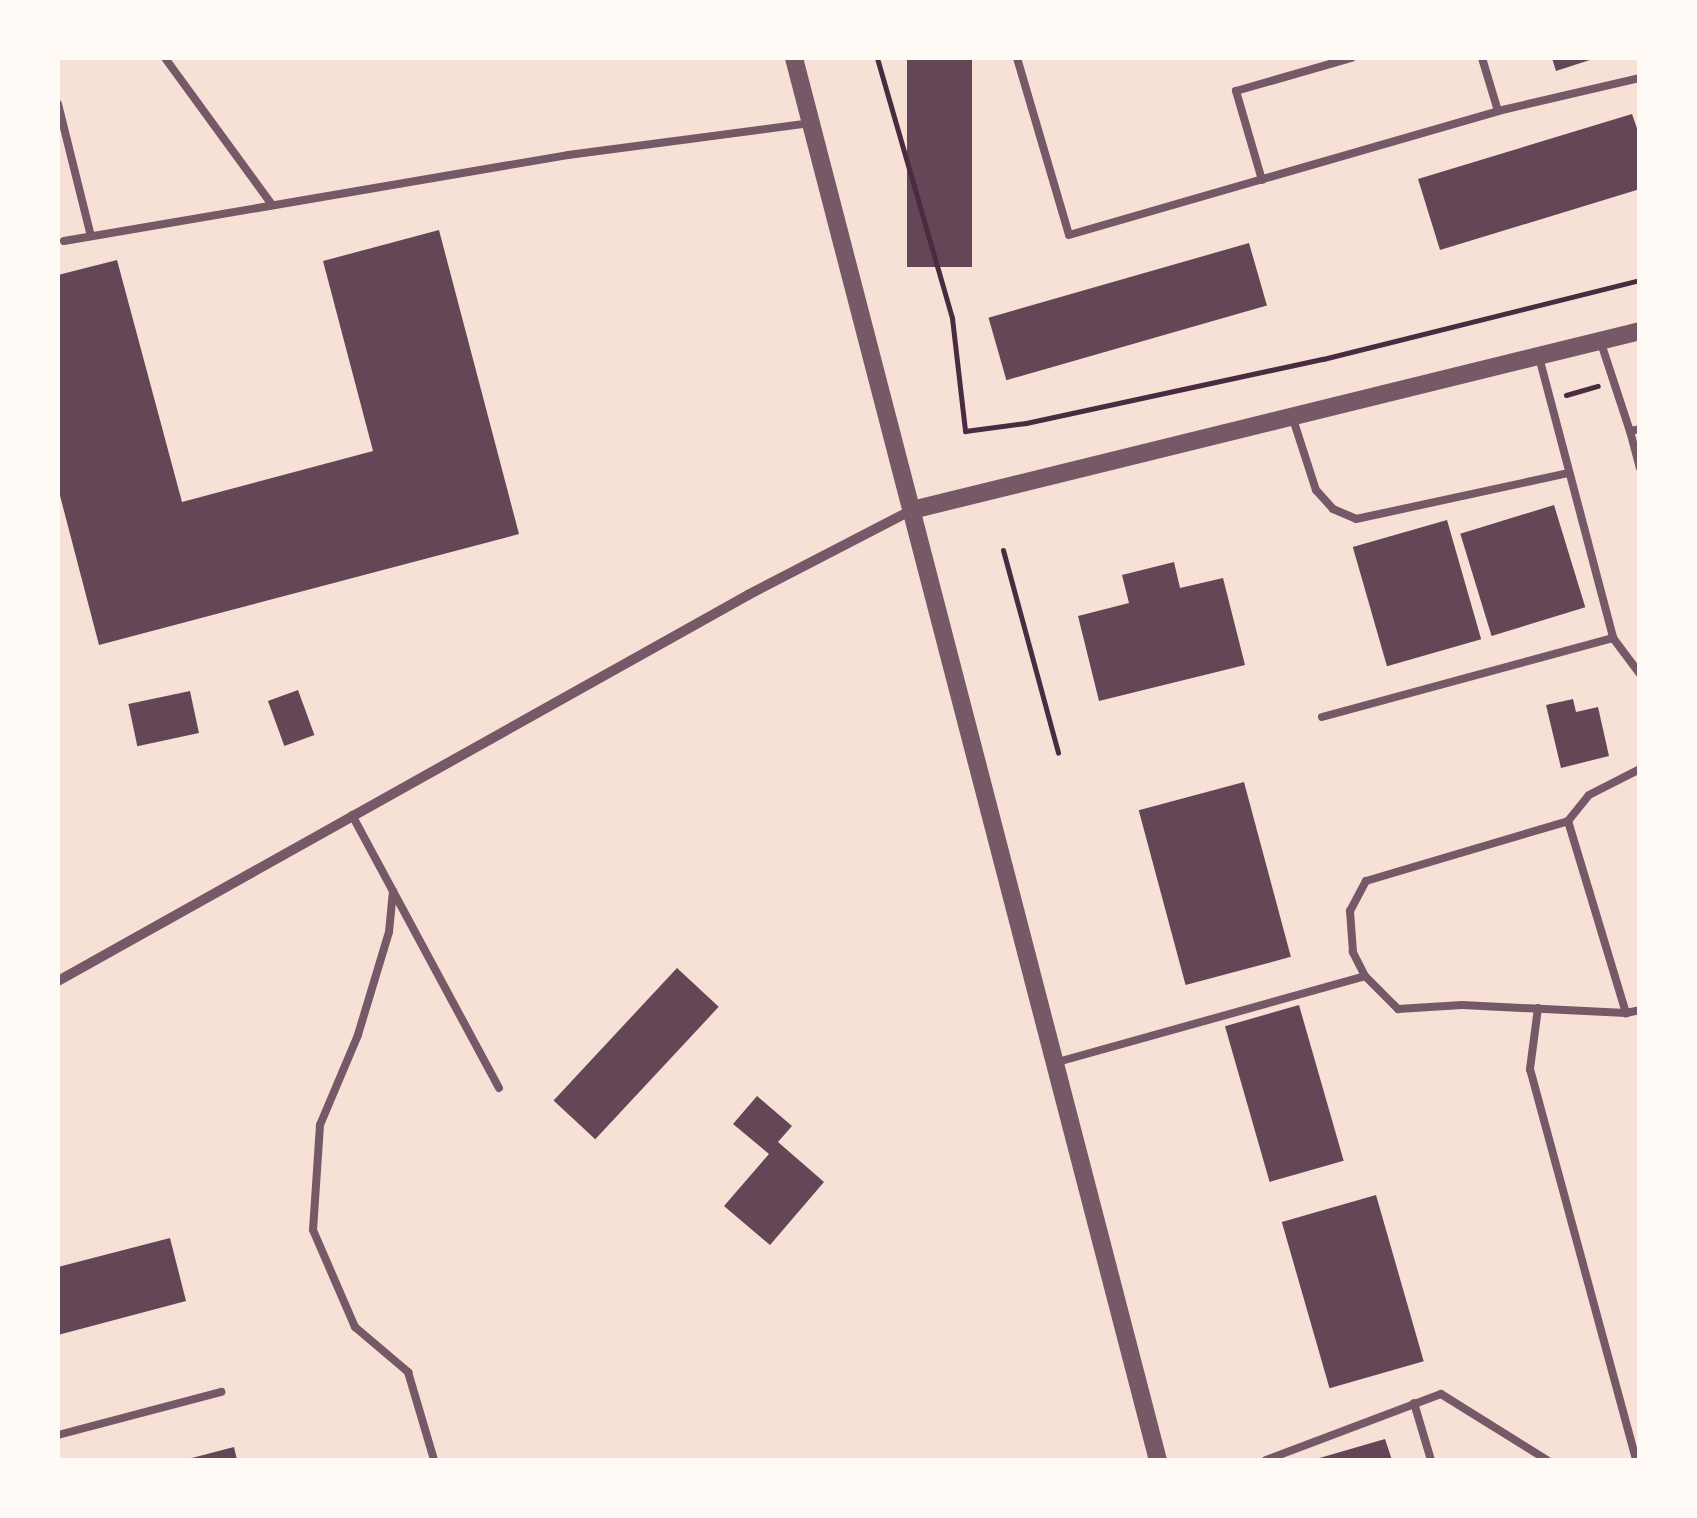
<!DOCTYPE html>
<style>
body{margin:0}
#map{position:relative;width:1697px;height:1518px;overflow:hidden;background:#f7e1d7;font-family:Merriweather,serif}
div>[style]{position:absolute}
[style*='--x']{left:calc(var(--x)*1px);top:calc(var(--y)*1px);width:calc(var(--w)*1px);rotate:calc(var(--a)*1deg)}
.building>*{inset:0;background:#644757;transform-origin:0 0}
.path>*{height:5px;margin:-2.5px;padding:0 2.5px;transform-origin:2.5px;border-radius:2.5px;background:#4a2c40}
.service>*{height:8px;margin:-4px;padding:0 4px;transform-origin:4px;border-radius:4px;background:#755966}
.minor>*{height:10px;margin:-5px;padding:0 5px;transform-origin:5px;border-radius:5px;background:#755966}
.tertiary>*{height:18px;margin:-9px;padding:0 9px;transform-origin:9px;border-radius:9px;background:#755966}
span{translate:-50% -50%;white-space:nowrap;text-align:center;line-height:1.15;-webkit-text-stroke:8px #fffaf5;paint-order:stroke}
.frame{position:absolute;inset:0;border:60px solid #fffaf5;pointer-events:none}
</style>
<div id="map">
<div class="building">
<div style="left:907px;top:58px;width:65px;height:209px"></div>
<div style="clip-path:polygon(1552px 58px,1596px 58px,1556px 71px)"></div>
<div style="clip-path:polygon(1632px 114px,1640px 137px,1640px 189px,1440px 250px,1418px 179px)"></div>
<div style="clip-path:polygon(439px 230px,519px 534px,99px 645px,58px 488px,58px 275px,117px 260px,182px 502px,373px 451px,323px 261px)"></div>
<div style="left:1249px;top:243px;width:65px;height:271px;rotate:74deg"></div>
<div style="left:1554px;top:505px;width:107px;height:98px;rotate:73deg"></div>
<div style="left:1447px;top:520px;width:124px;height:98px;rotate:74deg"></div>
<div style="clip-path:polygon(1174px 562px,1180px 588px,1223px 578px,1245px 665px,1099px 701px,1078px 616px,1129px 603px,1122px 575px)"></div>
<div style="left:298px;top:690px;width:48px;height:32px;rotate:70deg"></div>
<div style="left:190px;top:691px;width:43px;height:63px;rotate:78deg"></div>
<div style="clip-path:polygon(1573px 699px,1576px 712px,1598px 707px,1609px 756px,1561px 768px,1546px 705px)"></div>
<div style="left:1244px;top:782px;width:181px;height:109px;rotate:75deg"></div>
<div style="left:677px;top:968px;width:57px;height:181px;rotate:43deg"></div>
<div style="left:1299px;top:1005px;width:162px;height:77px;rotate:74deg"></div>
<div style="clip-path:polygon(757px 1096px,792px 1126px,778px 1142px,824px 1182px,770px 1245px,724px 1206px,769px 1154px,733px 1124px)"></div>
<div style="left:1376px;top:1195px;width:173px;height:98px;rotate:74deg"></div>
<div style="clip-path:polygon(170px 1238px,186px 1301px,58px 1335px,58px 1267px)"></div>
<div style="clip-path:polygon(1385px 1439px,1392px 1460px,1316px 1460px,1316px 1459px)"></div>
<div style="clip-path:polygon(234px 1447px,237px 1460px,188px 1460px,188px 1459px)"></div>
</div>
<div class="path">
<div style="--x:877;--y:58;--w:271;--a:73.9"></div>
<div style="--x:952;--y:318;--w:114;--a:83.4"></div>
<div style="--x:965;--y:431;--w:62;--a:-7.5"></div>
<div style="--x:1026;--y:423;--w:304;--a:-12.2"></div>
<div style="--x:1323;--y:359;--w:327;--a:-14"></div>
<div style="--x:1566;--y:395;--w:33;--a:-16"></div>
<div style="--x:1003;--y:550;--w:210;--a:74.8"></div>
</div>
<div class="service">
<div style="--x:165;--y:58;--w:182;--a:53.9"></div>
<div style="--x:1017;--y:58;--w:184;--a:73.6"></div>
<div style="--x:1069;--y:235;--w:447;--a:-16.1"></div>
<div style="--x:1482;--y:58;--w:55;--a:73.2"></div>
<div style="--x:1498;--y:111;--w:146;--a:-13.1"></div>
<div style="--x:58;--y:104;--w:136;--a:76"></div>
<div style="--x:1262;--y:180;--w:93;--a:-106.3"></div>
<div style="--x:1236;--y:91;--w:120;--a:-16"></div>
<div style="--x:64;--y:241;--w:511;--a:-9.68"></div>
<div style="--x:568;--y:155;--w:246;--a:-7.5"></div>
<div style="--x:1600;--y:340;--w:96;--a:71.8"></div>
<div style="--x:1630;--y:431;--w:10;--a:-11"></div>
<div style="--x:1539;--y:357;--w:291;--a:75.2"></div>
<div style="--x:1613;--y:638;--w:45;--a:53.1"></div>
<div style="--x:1293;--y:419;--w:75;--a:72.1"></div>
<div style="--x:1316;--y:490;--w:25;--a:48"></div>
<div style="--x:1333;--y:509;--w:25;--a:23"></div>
<div style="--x:1356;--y:519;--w:218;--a:-12.2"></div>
<div style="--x:1630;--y:431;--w:38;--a:75"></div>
<div style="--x:1322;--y:717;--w:302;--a:-15.2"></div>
<div style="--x:352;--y:815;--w:310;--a:61.7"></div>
<div style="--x:1568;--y:821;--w:201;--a:73.2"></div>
<div style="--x:1626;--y:1013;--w:14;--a:-12"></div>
<div style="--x:393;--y:891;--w:41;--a:95.6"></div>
<div style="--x:389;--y:932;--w:108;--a:106.8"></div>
<div style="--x:358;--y:1035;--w:98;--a:112.9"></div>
<div style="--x:320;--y:1125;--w:105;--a:93.8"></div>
<div style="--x:313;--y:1230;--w:106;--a:66.6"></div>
<div style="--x:355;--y:1327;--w:70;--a:40.3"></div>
<div style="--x:408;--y:1372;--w:92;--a:73.5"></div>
<div style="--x:1365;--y:976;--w:47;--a:45"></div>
<div style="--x:1398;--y:1009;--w:64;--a:-3.6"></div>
<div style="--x:1462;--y:1005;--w:164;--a:2.8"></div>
<div style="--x:1538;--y:1008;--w:62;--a:97.5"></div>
<div style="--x:1530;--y:1069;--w:405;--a:74.8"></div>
<div style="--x:1054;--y:1063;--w:323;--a:-15.6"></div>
<div style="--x:1365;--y:976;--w:27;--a:-117"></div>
<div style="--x:1353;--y:952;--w:41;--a:-94.2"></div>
<div style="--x:1350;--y:911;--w:34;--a:-62"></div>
<div style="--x:1366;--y:881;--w:211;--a:-16.5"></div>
<div style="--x:1568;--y:821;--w:33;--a:-51"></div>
<div style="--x:1589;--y:795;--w:57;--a:-27"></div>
<div style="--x:1414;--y:1403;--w:59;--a:73.4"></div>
<div style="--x:58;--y:1435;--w:169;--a:-14.8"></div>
<div style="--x:1266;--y:1460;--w:187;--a:-20.7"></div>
<div style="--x:1441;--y:1394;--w:125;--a:31.9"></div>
</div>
<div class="minor">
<div style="--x:58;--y:981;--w:791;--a:-29.22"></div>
<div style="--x:748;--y:595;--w:185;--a:-27.4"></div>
</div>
<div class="tertiary">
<div style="--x:794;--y:58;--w:1448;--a:75.45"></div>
<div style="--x:912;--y:510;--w:750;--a:-13.81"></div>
</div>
<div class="frame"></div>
</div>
